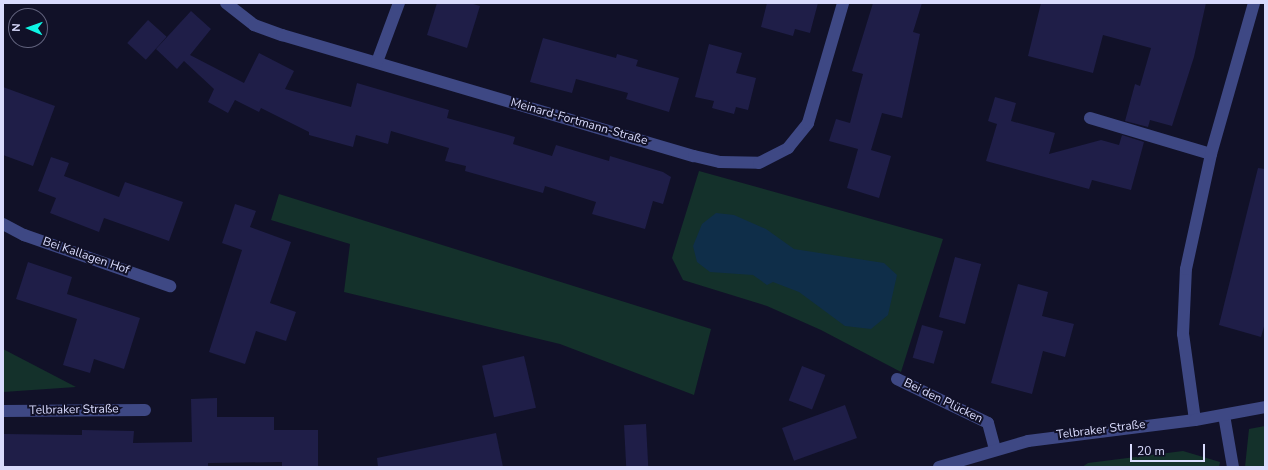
<!DOCTYPE html>
<meta charset="utf-8">
<style>
body{margin:0}
#map{position:relative;width:1268px;height:470px;overflow:hidden;background:#111128;font-family:"Nunito Sans",sans-serif}
div>[style]{position:absolute}
[style*='--x']{left:calc(var(--x)*1px);top:calc(var(--y)*1px);width:calc(var(--w)*1px);rotate:calc(var(--a)*1deg)}
.green>*{inset:0;background:#14312b}
.water>*{inset:0;background:#0f2e49}
.building>*{inset:0;background:#1f1e48;transform-origin:0 0}
.minor>*{height:12px;margin:-6px;padding:0 6px;transform-origin:6px;border-radius:6px;background:#3e4884}
span{translate:-50% -50%;white-space:nowrap;text-align:center;line-height:1.15;-webkit-text-stroke:4px #111128;paint-order:stroke}
.street-label{font-size:12px;color:#d9dbfd}
.frame{position:absolute;inset:0;border:4px solid #d9dbfd;pointer-events:none}
.north{position:absolute;left:8px;top:8px;width:40px;height:40px;box-sizing:border-box;background:#111128;border:1px solid #61627d;border-radius:50%;rotate:272deg;font-size:11px;font-weight:700;line-height:16px;text-align:center;color:#d9dbfd}
.north::after{content:'';display:block;margin:auto;width:14px;height:18px;background:#0ef5e4;clip-path:polygon(50% 0,100% 100%,50% 72%,0 100%)}
.scale{position:absolute;left:1130px;top:444px;width:75px;height:18px;box-sizing:border-box;border:2px solid #d9dbfd;border-top:0;padding-left:5px;font-size:12px;line-height:14px;white-space:nowrap;color:#d9dbfd;-webkit-text-stroke:3px #111128;paint-order:stroke}
</style>
<div id="map">
<div class="green">
<div style="clip-path:polygon(699px 171px,943px 239px,901px 372px,821px 330px,767px 306px,683px 280px,672px 258px)"></div>
<div style="clip-path:polygon(279px 194px,711px 329px,694px 395px,560px 344px,344px 292px,350px 244px,271px 220px)"></div>
<div style="clip-path:polygon(3px 349px,76px 387px,3px 392px)"></div>
<div style="clip-path:polygon(1265px 426px,1265px 467px,1245px 467px,1249px 429px)"></div>
<div style="clip-path:polygon(1183px 451px,1220px 462px,1219px 467px,1082px 467px,1088px 463px)"></div>
</div>
<div class="water">
<div style="clip-path:polygon(716px 213px,734px 215px,766px 229px,794px 249px,884px 263px,897px 275px,888px 315px,871px 329px,845px 326px,799px 292px,773px 282px,767px 285px,753px 275px,710px 272px,697px 262px,693px 246px,702px 224px)"></div>
</div>
<div class="building">
<div style="clip-path:polygon(437px 3px,470px 3px,480px 6px,467px 48px,427px 35px)"></div>
<div style="clip-path:polygon(767px 3px,818px 3px,810px 33px,795px 29px,793px 36px,761px 27px)"></div>
<div style="clip-path:polygon(873px 3px,922px 3px,913px 32px,920px 34px,902px 118px,882px 113px,871px 150px,891px 156px,879px 198px,847px 188px,858px 149px,829px 141px,836px 119px,850px 123px,863px 74px,852px 71px)"></div>
<div style="clip-path:polygon(1041px 3px,1206px 3px,1194px 57px,1172px 126px,1150px 120px,1148px 127px,1125px 121px,1135px 84px,1140px 86px,1151px 48px,1103px 35px,1093px 73px,1028px 56px)"></div>
<div style="clip-path:polygon(191px 11px,211px 29px,190px 55px,244px 83px,259px 53px,294px 71px,285px 89px,351px 107px,357px 83px,449px 110px,447px 118px,515px 137px,513px 144px,552px 156px,556px 145px,609px 161px,610px 156px,663px 172px,671px 177px,663px 204px,653px 201px,645px 229px,592px 214px,596px 202px,545px 186px,543px 193px,465px 171px,466px 166px,445px 161px,449px 148px,391px 131px,388px 144px,356px 135px,353px 147px,309px 135px,309px 132px,261px 108px,259px 112px,235px 100px,228px 113px,208px 102px,214px 89px,184px 61px,177px 69px,156px 49px)"></div>
<div style="left:148px;top:20px;width:25px;height:31px;rotate:42deg"></div>
<div style="clip-path:polygon(543px 38px,616px 58px,617px 54px,638px 60px,636px 66px,679px 78px,669px 112px,626px 99px,628px 93px,576px 79px,572px 93px,530px 82px)"></div>
<div style="clip-path:polygon(709px 44px,742px 53px,736px 73px,756px 78px,748px 110px,736px 107px,734px 114px,712px 108px,714px 101px,695px 97px)"></div>
<div style="clip-path:polygon(3px 87px,55px 106px,33px 166px,3px 155px)"></div>
<div style="clip-path:polygon(995px 97px,1016px 103px,1011px 121px,1055px 133px,1049px 154px,1101px 140px,1119px 145px,1122px 135px,1144px 142px,1131px 190px,1092px 180px,1089px 189px,986px 161px,997px 124px,988px 121px)"></div>
<div style="clip-path:polygon(51px 157px,69px 163px,64px 176px,119px 197px,125px 182px,183px 202px,169px 241px,104px 218px,99px 232px,50px 213px,56px 198px,38px 191px)"></div>
<div style="clip-path:polygon(1258px 168px,1265px 169px,1265px 323px,1261px 337px,1219px 325px)"></div>
<div style="clip-path:polygon(235px 204px,256px 211px,250px 227px,291px 242px,270px 303px,296px 312px,286px 341px,256px 331px,245px 364px,209px 352px,242px 250px,222px 243px)"></div>
<div style="left:955px;top:257px;width:27px;height:62px;rotate:15deg"></div>
<div style="clip-path:polygon(28px 262px,72px 277px,67px 294px,140px 318px,124px 369px,94px 359px,90px 373px,63px 365px,77px 319px,16px 299px)"></div>
<div style="clip-path:polygon(1018px 284px,1048px 292px,1042px 316px,1074px 324px,1065px 357px,1043px 351px,1032px 394px,991px 383px)"></div>
<div style="left:922px;top:325px;width:22px;height:34px;rotate:16deg"></div>
<div style="left:524px;top:356px;width:53px;height:43px;rotate:77deg"></div>
<div style="left:802px;top:366px;width:25px;height:37px;rotate:21deg"></div>
<div style="clip-path:polygon(217px 398px,217px 417px,274px 417px,274px 430px,318px 430px,318px 467px,282px 467px,282px 462px,208px 463px,208px 467px,3px 467px,3px 434px,82px 435px,82px 430px,134px 431px,133px 443px,192px 442px,191px 399px)"></div>
<div style="left:845px;top:405px;width:35px;height:67px;rotate:70deg"></div>
<div style="left:646px;top:424px;width:43px;height:22px;rotate:87deg"></div>
<div style="clip-path:polygon(496px 433px,503px 467px,378px 467px,377px 458px)"></div>
</div>
<div class="minor">
<div style="--x:226;--y:3;--w:36;--a:38"></div>
<div style="--x:254;--y:25;--w:30;--a:20"></div>
<div style="--x:282;--y:35;--w:429;--a:16.4"></div>
<div style="--x:694;--y:156;--w:27;--a:13"></div>
<div style="--x:720;--y:162;--w:39;--a:1"></div>
<div style="--x:759;--y:163;--w:33;--a:-27"></div>
<div style="--x:788;--y:148;--w:32;--a:-51"></div>
<div style="--x:808;--y:123;--w:125;--a:-73.7"></div>
<div style="--x:377;--y:62;--w:63;--a:-69.6"></div>
<div style="--x:1090;--y:118;--w:126;--a:16.6"></div>
<div style="--x:3;--y:224;--w:24;--a:28"></div>
<div style="--x:24;--y:235;--w:155;--a:19.3"></div>
<div style="--x:897;--y:379;--w:101;--a:25.8"></div>
<div style="--x:988;--y:423;--w:27;--a:75"></div>
<div style="--x:3;--y:411;--w:142;--a:-0.4"></div>
<div style="--x:1224;--y:415;--w:53;--a:80.2"></div>
<div style="--x:1195;--y:420;--w:87;--a:-97.9"></div>
<div style="--x:1183;--y:334;--w:65;--a:-87.4"></div>
<div style="--x:1186;--y:269;--w:118;--a:-77.7"></div>
<div style="--x:1211;--y:154;--w:157;--a:-74.1"></div>
<div style="--x:939;--y:467;--w:93;--a:-16.3"></div>
<div style="--x:1028;--y:441;--w:168;--a:-7.2"></div>
<div style="--x:1195;--y:420;--w:71;--a:-10.5"></div>
</div>
<div class="street-label">
<span style="left:579px;top:122px;rotate:16deg">Meinard-Fortmann-Straße</span>
<span style="left:86px;top:256px;rotate:19deg">Bei Kallagen Hof</span>
<span style="left:943px;top:401px;rotate:26deg">Bei den Plücken</span>
<span style="left:74px;top:410px;rotate:-1deg">Telbraker Straße</span>
<span style="left:1101px;top:430px;rotate:-7deg">Telbraker Straße</span>
</div>
<div class="frame"></div>
<div class="north">N</div>
<div class="scale">20 m</div>
</div>
